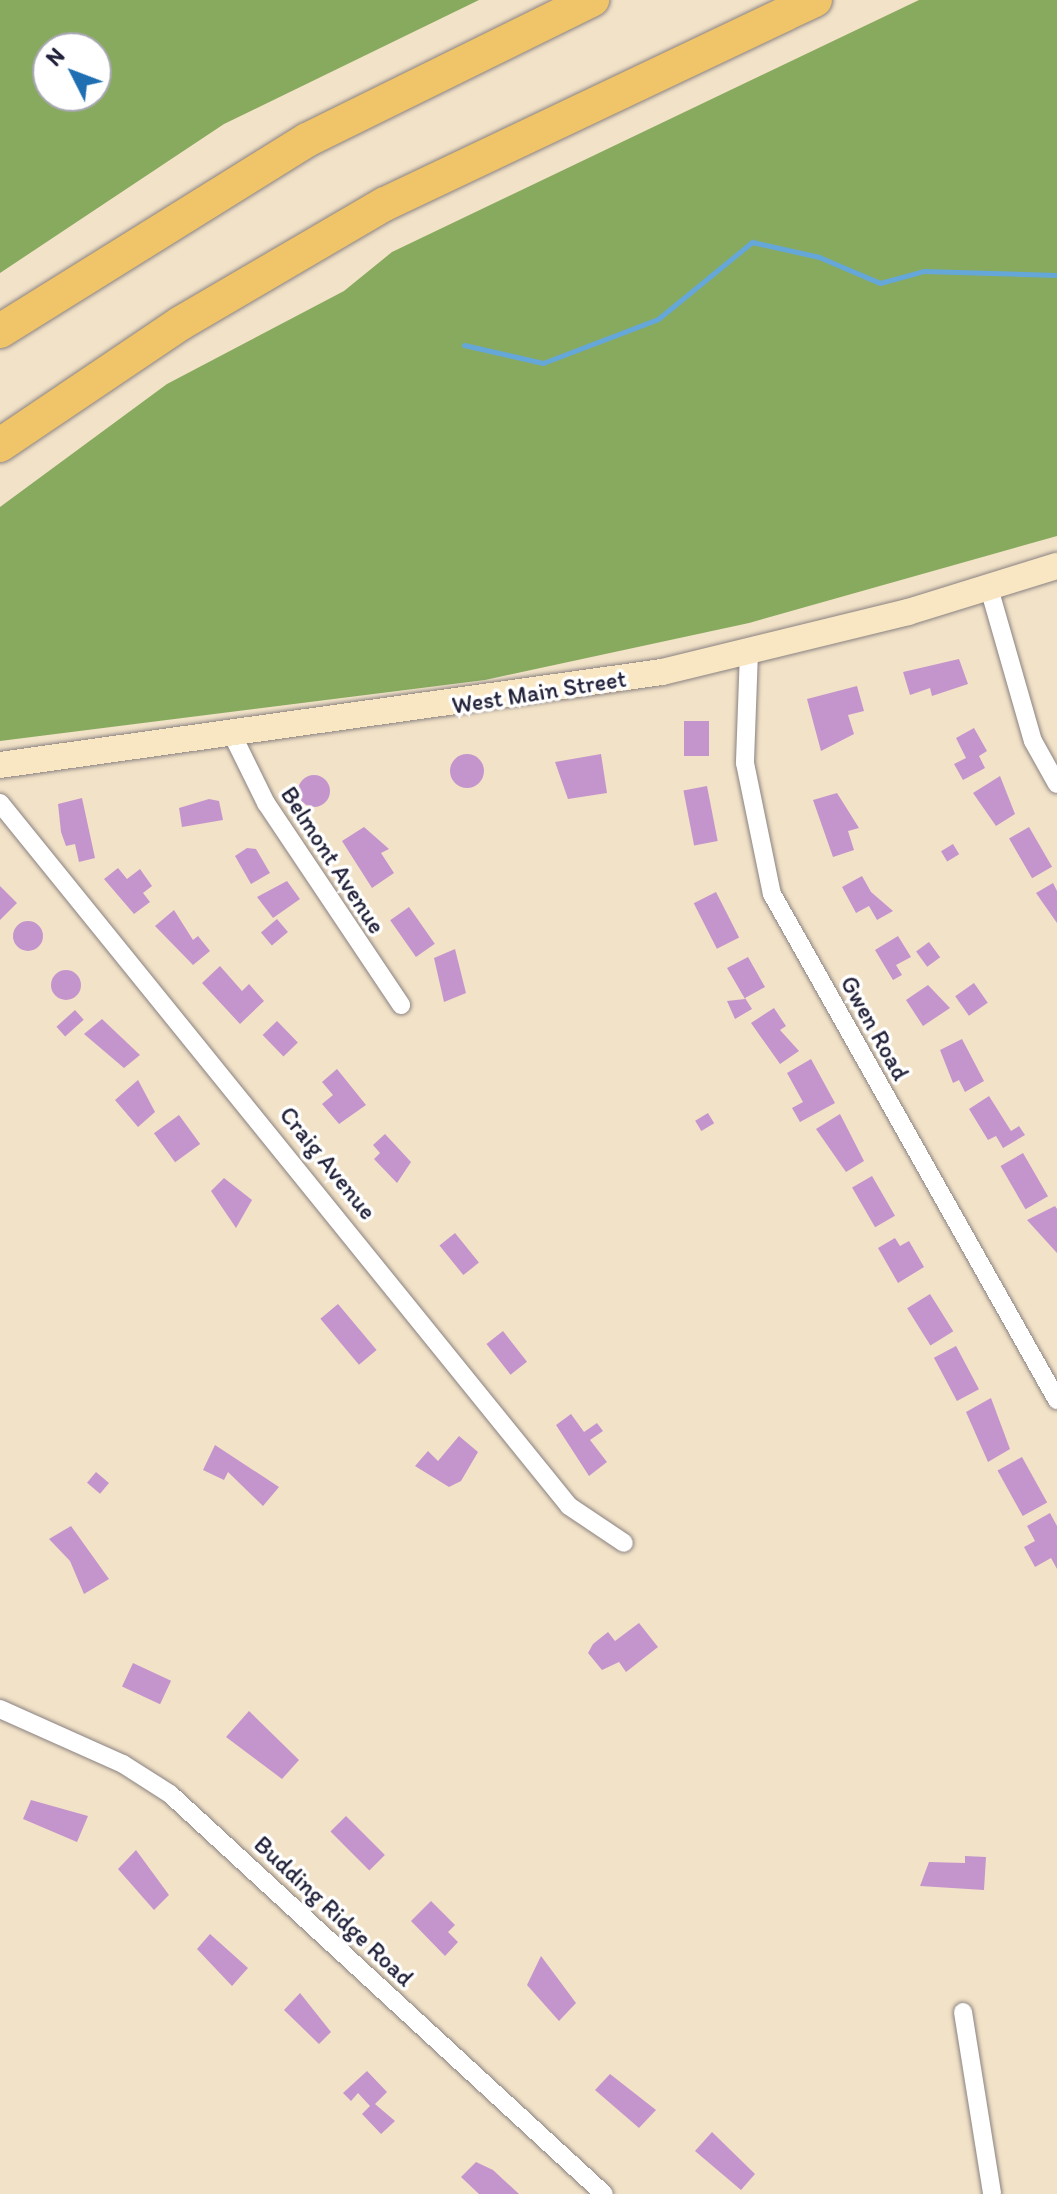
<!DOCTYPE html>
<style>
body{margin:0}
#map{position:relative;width:1057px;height:2194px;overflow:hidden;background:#f2e2c7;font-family:Itim,sans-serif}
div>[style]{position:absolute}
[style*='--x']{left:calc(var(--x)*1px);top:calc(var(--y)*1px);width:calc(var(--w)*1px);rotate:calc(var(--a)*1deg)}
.forest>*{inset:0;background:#87aa5e}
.stream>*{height:5px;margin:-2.5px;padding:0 2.5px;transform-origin:2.5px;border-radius:2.5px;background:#66a7d9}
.building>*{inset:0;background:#c495cd;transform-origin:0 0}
.round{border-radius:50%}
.roads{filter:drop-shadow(0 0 2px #8a8281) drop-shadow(0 0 2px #8a8281)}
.street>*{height:18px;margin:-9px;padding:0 9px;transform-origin:9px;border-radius:9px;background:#fff}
.secondary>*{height:26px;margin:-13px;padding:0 13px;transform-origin:13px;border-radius:13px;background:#f9e7c3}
.highway>*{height:34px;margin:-17px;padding:0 17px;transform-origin:17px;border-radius:17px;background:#f0c469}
span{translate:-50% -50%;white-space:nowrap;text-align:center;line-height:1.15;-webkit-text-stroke:7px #fff;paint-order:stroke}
.street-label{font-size:24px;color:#22223b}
.north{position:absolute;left:32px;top:32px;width:80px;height:80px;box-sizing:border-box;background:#fff;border:2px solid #a7a7b1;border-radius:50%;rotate:312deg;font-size:22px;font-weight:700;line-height:32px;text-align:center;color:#22223b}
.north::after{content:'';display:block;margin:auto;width:28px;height:36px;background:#1f6fb2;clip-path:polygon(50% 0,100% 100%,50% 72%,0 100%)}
</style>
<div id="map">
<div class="forest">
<div style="clip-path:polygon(evenodd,0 0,479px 0,224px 124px,0 273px,0 0,96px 48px,96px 96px,48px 96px,48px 48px,96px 48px)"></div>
<div style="clip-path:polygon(919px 0,1057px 0,1057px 536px,749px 623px,485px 680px,0 741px,0 507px,167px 384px,344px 291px,392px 252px)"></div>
</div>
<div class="stream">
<div style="--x:464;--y:345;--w:81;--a:12.8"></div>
<div style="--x:543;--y:363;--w:123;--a:-20.9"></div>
<div style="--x:658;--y:319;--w:122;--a:-39.3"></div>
<div style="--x:752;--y:242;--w:69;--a:12.6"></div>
<div style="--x:819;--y:257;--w:66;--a:23.1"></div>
<div style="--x:880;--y:283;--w:46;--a:-15.3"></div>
<div style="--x:924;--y:271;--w:133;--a:1.7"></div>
</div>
<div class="building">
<div style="clip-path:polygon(959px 659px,968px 684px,932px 696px,930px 688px,910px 695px,903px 672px)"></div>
<div style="clip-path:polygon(857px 686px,864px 711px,848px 715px,854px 734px,821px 751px,807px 699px)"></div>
<div style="left:684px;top:721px;width:25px;height:35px"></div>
<div style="clip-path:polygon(974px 728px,987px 751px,979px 756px,985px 768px,963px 780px,954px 764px,966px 758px,956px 738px)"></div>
<div class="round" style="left:450px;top:754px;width:34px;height:34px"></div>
<div style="clip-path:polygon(601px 754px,607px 793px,568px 799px,555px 762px)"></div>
<div class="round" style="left:298px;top:775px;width:32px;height:32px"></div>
<div style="clip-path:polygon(1000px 776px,1015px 814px,996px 826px,973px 793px)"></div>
<div style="left:707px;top:786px;width:56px;height:24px;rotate:79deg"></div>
<div style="clip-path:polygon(837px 793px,859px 828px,848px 831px,854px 850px,833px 857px,813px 800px)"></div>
<div style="clip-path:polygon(82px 798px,95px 858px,79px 862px,75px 844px,66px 846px,61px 832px,58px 804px)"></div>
<div style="clip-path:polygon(209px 799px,219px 801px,223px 820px,182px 827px,179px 808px)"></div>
<div style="clip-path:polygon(364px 827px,389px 849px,381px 853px,394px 873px,372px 888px,342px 841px)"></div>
<div style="left:1029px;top:827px;width:46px;height:23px;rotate:60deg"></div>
<div style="left:953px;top:844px;width:12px;height:14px;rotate:59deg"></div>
<div style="clip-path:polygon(247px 848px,256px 849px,270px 873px,251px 884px,235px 856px)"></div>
<div style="clip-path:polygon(118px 868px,127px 879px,140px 869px,152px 886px,143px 893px,150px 902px,134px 914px,104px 879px)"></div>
<div style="clip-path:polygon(862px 876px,871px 892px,893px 911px,877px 920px,869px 906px,856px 913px,842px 887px)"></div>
<div style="clip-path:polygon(287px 881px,300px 899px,273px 918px,257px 897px)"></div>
<div style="clip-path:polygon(1053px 883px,1057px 891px,1057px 923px,1036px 893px)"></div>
<div style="clip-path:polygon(0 886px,17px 903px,0 920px)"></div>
<div style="left:716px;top:892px;width:51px;height:25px;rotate:63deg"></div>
<div style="left:409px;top:907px;width:45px;height:23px;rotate:55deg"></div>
<div style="clip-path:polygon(174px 910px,193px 940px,198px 936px,210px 951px,193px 965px,155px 926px)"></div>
<div style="left:277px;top:919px;width:17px;height:21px;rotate:50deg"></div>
<div class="round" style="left:13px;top:921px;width:30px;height:30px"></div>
<div style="clip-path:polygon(898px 936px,911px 957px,896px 965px,902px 975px,893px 980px,875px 950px)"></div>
<div style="left:929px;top:942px;width:19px;height:16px;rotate:54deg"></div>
<div style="clip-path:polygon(455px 949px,466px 993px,444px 1002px,434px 958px)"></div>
<div style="clip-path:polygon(748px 957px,765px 987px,745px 998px,752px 1009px,735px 1019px,727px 1001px,745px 999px,727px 968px)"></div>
<div style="clip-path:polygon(220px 966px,242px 991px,249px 984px,264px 1001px,240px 1024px,202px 983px)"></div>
<div class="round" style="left:51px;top:970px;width:30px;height:30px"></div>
<div style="left:974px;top:983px;width:24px;height:23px;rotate:55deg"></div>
<div style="clip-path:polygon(928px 985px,950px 1008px,923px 1026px,906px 1000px)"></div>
<div style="clip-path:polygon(774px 1008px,786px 1026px,780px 1030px,799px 1051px,780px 1064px,751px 1023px)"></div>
<div style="left:75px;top:1010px;width:13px;height:25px;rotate:48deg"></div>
<div style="clip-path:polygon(102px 1019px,140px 1055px,124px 1068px,84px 1034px)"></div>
<div style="left:277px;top:1021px;width:30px;height:20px;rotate:46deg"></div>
<div style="clip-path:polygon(962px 1039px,984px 1081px,965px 1092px,959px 1080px,953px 1083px,940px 1050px)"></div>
<div style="clip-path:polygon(811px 1059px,835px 1103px,800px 1122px,792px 1108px,803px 1102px,787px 1073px)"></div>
<div style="clip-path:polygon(337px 1069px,366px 1105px,339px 1124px,322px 1104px,333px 1095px,322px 1082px)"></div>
<div style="clip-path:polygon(138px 1080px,155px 1112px,138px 1127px,115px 1100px)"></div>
<div style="clip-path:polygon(989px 1096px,1011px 1131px,1019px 1126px,1025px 1135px,1003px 1148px,996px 1136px,988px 1140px,969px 1109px)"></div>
<div style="left:708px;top:1113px;width:12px;height:15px;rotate:59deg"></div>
<div style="clip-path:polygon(840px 1114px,864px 1161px,846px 1172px,816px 1129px)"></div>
<div style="left:179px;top:1115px;width:36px;height:31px;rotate:54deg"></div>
<div style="clip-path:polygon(385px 1134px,411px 1162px,397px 1183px,374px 1159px,380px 1153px,373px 1145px)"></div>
<div style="left:1023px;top:1153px;width:50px;height:26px;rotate:60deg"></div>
<div style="left:872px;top:1176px;width:46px;height:23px;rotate:60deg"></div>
<div style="clip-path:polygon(224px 1178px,252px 1200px,236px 1228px,211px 1191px)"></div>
<div style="clip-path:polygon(1055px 1206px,1057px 1209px,1057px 1253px,1027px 1220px)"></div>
<div style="left:455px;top:1233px;width:38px;height:20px;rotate:51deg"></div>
<div style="clip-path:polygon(895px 1238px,900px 1246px,909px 1241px,924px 1267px,898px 1283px,878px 1248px)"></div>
<div style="left:930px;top:1294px;width:44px;height:27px;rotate:58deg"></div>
<div style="left:338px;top:1304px;width:60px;height:23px;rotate:50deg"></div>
<div style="left:503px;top:1331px;width:39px;height:21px;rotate:52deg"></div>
<div style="left:956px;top:1346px;width:49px;height:25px;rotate:62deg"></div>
<div style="clip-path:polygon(991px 1398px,1010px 1449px,988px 1462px,966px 1412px)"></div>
<div style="clip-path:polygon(571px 1414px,584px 1432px,597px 1423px,603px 1431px,590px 1440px,607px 1462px,589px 1476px,556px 1425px)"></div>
<div style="clip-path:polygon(459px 1436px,478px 1452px,461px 1481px,449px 1487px,415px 1466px,428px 1451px,438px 1461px)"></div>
<div style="clip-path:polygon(215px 1445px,279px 1487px,263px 1506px,228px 1472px,224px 1480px,203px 1470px)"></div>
<div style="left:1022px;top:1457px;width:52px;height:28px;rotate:61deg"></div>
<div style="left:96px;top:1472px;width:17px;height:14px;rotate:40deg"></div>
<div style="clip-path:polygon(1050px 1513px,1057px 1526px,1057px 1569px,1051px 1558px,1035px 1567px,1024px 1547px,1035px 1541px,1027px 1526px)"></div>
<div style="clip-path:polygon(71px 1526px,109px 1579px,84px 1594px,70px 1561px,49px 1539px)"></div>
<div style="clip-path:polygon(639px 1623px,658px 1647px,626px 1672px,619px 1662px,602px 1670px,588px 1653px,593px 1644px,608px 1632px,615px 1641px)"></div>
<div style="left:133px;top:1663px;width:42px;height:26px;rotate:25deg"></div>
<div style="clip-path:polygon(249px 1711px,299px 1760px,282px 1779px,226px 1737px)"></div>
<div style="clip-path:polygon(31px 1800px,88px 1816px,77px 1842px,23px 1819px)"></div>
<div style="left:346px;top:1816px;width:55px;height:22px;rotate:45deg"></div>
<div style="clip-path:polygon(136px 1850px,169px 1895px,154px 1910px,118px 1869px)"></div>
<div style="clip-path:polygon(965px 1856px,986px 1857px,984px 1890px,920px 1886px,929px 1862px,965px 1863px)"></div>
<div style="clip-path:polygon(431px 1901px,455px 1925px,448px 1932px,458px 1942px,445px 1956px,411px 1921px)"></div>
<div style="clip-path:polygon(210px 1934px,248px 1968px,232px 1986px,197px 1949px)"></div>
<div style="clip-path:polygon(541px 1956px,576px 2003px,559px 2021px,527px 1985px)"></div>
<div style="clip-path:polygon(300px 1993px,331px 2032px,319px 2044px,284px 2010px)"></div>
<div style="clip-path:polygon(367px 2071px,387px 2092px,375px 2104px,395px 2121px,381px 2134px,362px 2114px,370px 2106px,358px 2093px,351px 2101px,343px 2093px)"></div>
<div style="clip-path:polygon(610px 2074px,656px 2110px,639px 2128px,595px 2090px)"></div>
<div style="clip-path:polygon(712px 2132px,755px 2174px,741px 2190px,695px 2151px)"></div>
<div style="clip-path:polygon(476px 2162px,493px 2170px,519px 2194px,479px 2194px,461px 2177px)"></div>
</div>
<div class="roads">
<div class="street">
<div style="--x:989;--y:588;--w:159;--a:74"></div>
<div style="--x:1033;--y:741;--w:49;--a:60.8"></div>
<div style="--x:749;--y:652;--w:111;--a:92.1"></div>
<div style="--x:745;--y:763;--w:134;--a:78.4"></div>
<div style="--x:772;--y:894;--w:581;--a:60.61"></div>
<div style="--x:233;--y:736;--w:75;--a:63.8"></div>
<div style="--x:266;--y:803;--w:243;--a:56.2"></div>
<div style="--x:0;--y:803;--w:904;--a:51.01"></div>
<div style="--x:569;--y:1506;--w:66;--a:33.9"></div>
<div style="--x:0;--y:1709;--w:135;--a:24.1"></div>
<div style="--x:123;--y:1764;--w:56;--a:32.6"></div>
<div style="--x:170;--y:1794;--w:590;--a:42.67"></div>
<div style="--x:963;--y:2012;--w:184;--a:80.9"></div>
</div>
<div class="secondary">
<div style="--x:0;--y:765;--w:669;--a:-8"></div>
<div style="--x:662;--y:672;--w:253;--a:-13.7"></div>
<div style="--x:908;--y:612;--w:156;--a:-17.2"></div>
</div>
<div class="highway">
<div style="--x:0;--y:331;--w:362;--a:-31.9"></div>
<div style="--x:307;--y:140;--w:318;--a:-26.2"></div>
<div style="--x:0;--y:445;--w:218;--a:-34"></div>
<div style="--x:181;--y:323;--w:236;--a:-30.3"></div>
<div style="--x:385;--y:204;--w:476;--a:-25.4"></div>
</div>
</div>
<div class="street-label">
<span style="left:539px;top:692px;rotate:-9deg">West Main Street</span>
<span style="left:333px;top:860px;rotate:57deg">Belmont Avenue</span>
<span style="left:875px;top:1028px;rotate:61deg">Gwen Road</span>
<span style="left:328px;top:1163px;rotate:51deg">Craig Avenue</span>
<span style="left:334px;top:1911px;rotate:43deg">Budding Ridge Road</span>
</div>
<div class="north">N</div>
</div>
